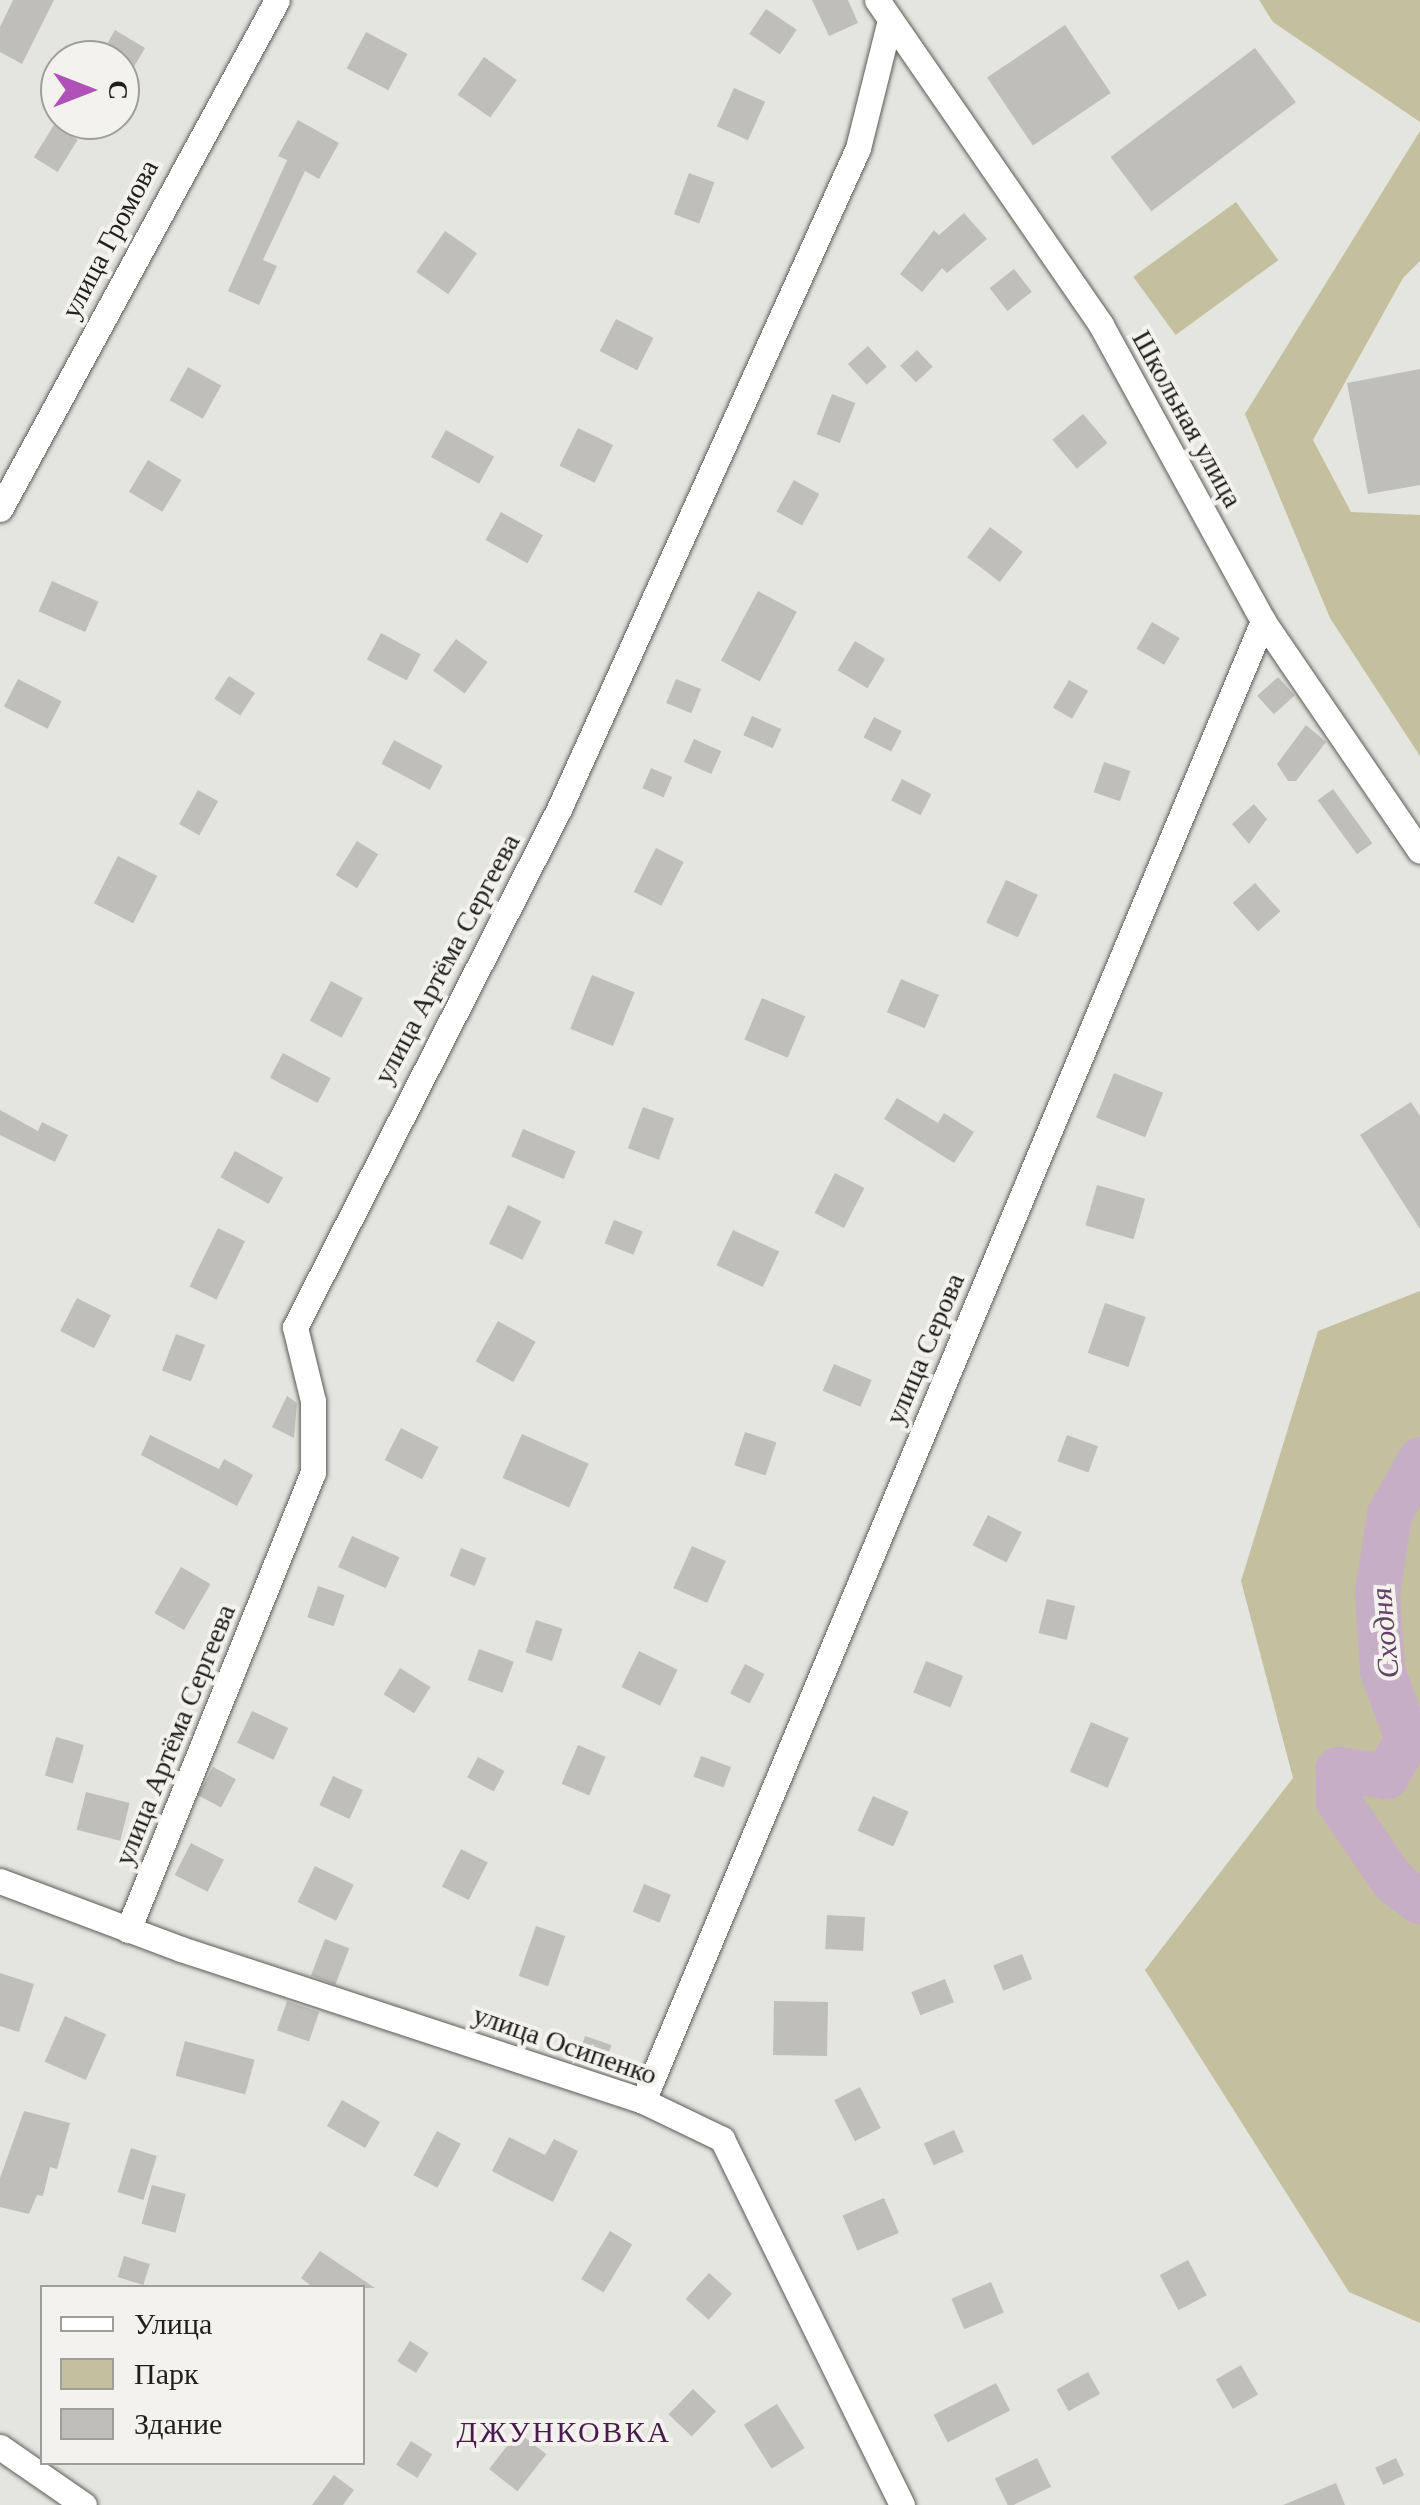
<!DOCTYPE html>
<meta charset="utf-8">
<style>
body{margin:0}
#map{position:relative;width:1420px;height:2505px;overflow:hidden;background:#e5e5df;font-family:Georgia,serif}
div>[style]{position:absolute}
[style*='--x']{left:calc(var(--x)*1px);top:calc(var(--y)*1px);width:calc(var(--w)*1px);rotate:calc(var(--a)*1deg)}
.green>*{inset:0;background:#c4bf9f;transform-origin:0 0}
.river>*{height:45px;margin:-22.5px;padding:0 22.5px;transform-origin:22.5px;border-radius:22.5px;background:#c6aec7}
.building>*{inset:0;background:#bfbeb9;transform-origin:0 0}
.roads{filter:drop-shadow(0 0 2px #5c5c57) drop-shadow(0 0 2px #5c5c57)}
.minor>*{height:25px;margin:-12.5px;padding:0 12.5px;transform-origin:12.5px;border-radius:12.5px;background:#fff}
span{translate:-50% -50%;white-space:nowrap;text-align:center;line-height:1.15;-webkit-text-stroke:8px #f3f2ec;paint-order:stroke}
.street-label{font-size:28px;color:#201f1d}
.water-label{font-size:30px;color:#644167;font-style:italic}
.neighbourhood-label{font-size:30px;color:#481a4d;letter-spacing:2.5px}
.legend{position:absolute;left:40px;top:2285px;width:325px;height:180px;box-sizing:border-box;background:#f3f2ec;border:2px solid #9f9e99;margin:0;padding:12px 18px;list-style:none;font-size:30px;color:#201f1d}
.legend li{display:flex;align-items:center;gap:20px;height:50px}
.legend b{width:50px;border:2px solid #9f9e99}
.north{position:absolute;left:40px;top:40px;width:100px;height:100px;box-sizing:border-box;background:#f3f2ec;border:2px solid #9f9e99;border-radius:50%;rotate:90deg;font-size:28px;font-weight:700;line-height:40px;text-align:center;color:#201f1d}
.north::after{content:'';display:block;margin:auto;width:35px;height:45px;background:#b051ba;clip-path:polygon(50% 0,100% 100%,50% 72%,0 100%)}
</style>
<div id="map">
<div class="green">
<div style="clip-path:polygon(1259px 0,1420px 0,1420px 122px,1273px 22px)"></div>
<div style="clip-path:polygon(1420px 131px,1420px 261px,1403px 278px,1313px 440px,1351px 512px,1420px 515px,1420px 756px,1330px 618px,1245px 414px)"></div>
<div style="left:1236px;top:202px;width:72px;height:127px;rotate:54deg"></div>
<div style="clip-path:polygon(1420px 1291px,1420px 2323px,1349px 2292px,1145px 1970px,1293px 1778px,1241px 1581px,1318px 1331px)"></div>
</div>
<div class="river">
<div style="--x:1420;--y:1459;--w:63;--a:119.4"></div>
<div style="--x:1389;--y:1514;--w:79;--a:98.7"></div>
<div style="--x:1377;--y:1592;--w:78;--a:86.3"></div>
<div style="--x:1382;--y:1670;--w:73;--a:70.1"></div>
<div style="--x:1407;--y:1739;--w:43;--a:119.6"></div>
<div style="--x:1386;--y:1776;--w:49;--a:-171.7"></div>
<div style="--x:1338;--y:1769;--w:32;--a:90"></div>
<div style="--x:1338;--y:1801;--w:97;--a:55.5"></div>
<div style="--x:1393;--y:1881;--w:34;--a:37"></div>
</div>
<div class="building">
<div style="clip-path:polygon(13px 0,54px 0,22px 64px,0 52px,0 27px)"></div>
<div style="clip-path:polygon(812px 0,848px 0,858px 23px,829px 36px)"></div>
<div style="left:766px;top:9px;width:37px;height:30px;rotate:34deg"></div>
<div style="left:1065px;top:25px;width:82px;height:94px;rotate:56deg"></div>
<div style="clip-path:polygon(115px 30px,145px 48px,120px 91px,120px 60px,98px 60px)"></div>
<div style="left:366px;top:32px;width:47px;height:41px;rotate:28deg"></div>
<div style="left:1255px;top:48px;width:68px;height:181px;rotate:53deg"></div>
<div style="left:484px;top:57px;width:40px;height:46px;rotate:35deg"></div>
<div style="left:734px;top:88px;width:34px;height:42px;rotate:24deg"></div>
<div style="clip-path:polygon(298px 120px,339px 143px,319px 179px,305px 171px,263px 260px,277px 266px,259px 305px,228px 291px,287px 160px,278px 156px)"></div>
<div style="left:54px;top:125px;width:28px;height:38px;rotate:32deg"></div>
<div style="left:689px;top:173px;width:27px;height:44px;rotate:20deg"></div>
<div style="clip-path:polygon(964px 213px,987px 239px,947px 273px,942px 268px,922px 292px,900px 274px,934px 230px,939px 235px)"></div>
<div style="left:445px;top:231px;width:39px;height:50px;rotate:35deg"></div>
<div style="left:1014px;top:269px;width:29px;height:31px;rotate:52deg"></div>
<div style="left:616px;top:319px;width:42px;height:36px;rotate:27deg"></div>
<div style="left:868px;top:346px;width:28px;height:27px;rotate:48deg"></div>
<div style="left:917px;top:350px;width:23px;height:23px;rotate:47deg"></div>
<div style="left:188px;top:367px;width:38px;height:38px;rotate:29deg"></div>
<div style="clip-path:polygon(1420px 369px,1420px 485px,1368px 494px,1347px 383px)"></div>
<div style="left:832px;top:394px;width:25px;height:43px;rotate:21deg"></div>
<div style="left:1083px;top:414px;width:38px;height:40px;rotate:50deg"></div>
<div style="left:578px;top:428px;width:39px;height:42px;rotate:26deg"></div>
<div style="left:446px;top:430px;width:55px;height:31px;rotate:29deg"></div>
<div style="left:148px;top:460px;width:39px;height:37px;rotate:31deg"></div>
<div style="left:794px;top:480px;width:29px;height:36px;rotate:29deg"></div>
<div style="left:501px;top:512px;width:48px;height:32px;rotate:29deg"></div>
<div style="left:990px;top:527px;width:41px;height:38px;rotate:37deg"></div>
<div style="left:52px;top:581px;width:51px;height:33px;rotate:24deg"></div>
<div style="left:758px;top:591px;width:44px;height:79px;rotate:28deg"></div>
<div style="left:1152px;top:622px;width:32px;height:31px;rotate:30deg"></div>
<div style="left:381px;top:633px;width:45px;height:30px;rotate:28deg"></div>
<div style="left:456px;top:639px;width:39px;height:39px;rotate:36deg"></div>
<div style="left:855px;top:641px;width:35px;height:34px;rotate:31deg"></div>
<div style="left:229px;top:676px;width:31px;height:27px;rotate:33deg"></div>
<div style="left:1278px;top:677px;width:25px;height:28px;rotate:48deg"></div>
<div style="left:18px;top:679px;width:49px;height:31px;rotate:27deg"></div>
<div style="left:676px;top:679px;width:27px;height:26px;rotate:22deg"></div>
<div style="left:1069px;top:680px;width:22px;height:32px;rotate:30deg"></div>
<div style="left:752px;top:716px;width:32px;height:21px;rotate:24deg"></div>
<div style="left:874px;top:717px;width:31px;height:23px;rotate:27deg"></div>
<div style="clip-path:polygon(1306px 725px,1326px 742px,1296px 781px,1288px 781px,1277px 764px)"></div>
<div style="left:694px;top:739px;width:30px;height:25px;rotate:24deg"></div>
<div style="left:394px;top:740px;width:55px;height:27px;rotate:28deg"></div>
<div style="left:1104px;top:762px;width:28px;height:32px;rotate:19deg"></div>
<div style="left:651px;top:768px;width:23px;height:22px;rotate:23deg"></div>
<div style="left:902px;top:779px;width:33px;height:24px;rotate:27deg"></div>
<div style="left:1333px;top:789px;width:67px;height:19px;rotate:54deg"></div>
<div style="left:198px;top:790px;width:23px;height:39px;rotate:29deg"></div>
<div style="clip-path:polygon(1254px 804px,1267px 819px,1249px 844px,1232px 824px)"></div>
<div style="left:357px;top:841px;width:25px;height:40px;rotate:32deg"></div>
<div style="left:656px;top:848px;width:31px;height:49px;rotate:27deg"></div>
<div style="left:118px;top:856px;width:44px;height:53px;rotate:27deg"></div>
<div style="left:1006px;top:880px;width:35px;height:47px;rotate:25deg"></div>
<div style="left:1255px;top:883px;width:38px;height:30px;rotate:48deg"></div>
<div style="left:592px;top:975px;width:46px;height:58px;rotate:22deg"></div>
<div style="left:901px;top:979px;width:41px;height:36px;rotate:23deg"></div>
<div style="left:331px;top:981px;width:36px;height:45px;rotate:28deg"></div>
<div style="left:762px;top:998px;width:47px;height:45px;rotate:23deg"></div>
<div style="left:283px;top:1053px;width:54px;height:28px;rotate:28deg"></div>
<div style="left:1114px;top:1073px;width:53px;height:48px;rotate:22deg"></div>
<div style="clip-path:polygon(897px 1098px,938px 1123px,944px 1113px,974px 1132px,954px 1163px,884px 1119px)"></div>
<div style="clip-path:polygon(1411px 1102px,1420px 1116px,1420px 1229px,1360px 1135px)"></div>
<div style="left:643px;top:1107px;width:33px;height:44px;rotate:20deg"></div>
<div style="clip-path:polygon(0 1110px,38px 1131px,42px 1122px,68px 1135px,55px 1162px,0 1135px)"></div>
<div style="left:523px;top:1129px;width:57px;height:30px;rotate:23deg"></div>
<div style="left:235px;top:1151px;width:55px;height:30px;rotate:29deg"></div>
<div style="left:835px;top:1173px;width:33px;height:45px;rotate:27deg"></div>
<div style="left:1097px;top:1185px;width:50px;height:42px;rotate:16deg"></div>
<div style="left:508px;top:1205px;width:37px;height:43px;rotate:26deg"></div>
<div style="left:614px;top:1220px;width:31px;height:25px;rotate:22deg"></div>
<div style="left:218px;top:1228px;width:30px;height:65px;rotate:26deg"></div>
<div style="left:733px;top:1230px;width:51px;height:39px;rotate:25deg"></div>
<div style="left:77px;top:1298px;width:38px;height:37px;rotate:27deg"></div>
<div style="left:1105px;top:1303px;width:43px;height:53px;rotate:19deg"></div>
<div style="left:498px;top:1321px;width:43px;height:46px;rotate:29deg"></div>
<div style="left:176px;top:1334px;width:31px;height:39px;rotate:21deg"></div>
<div style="left:834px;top:1364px;width:41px;height:29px;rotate:23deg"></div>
<div style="clip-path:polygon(287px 1396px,297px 1403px,294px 1438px,272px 1427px)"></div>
<div style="left:401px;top:1428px;width:42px;height:36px;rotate:27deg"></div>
<div style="left:745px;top:1432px;width:33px;height:35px;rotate:18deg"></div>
<div style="left:522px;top:1434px;width:73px;height:48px;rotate:24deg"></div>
<div style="clip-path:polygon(150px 1435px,219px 1469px,224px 1459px,253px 1475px,237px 1506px,141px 1455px)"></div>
<div style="left:1067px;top:1435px;width:33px;height:28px;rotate:20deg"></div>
<div style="left:988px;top:1515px;width:38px;height:34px;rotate:27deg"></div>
<div style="left:352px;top:1536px;width:52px;height:34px;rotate:24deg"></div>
<div style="left:692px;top:1546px;width:37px;height:46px;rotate:24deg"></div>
<div style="left:461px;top:1548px;width:27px;height:30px;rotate:22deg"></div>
<div style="left:181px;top:1567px;width:34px;height:53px;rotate:30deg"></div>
<div style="left:318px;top:1586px;width:28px;height:33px;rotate:19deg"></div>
<div style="left:1047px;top:1599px;width:29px;height:35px;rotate:14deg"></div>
<div style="left:536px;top:1620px;width:28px;height:34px;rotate:18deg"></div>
<div style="left:479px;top:1649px;width:37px;height:33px;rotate:20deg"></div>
<div style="left:639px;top:1651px;width:43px;height:40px;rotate:26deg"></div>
<div style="left:926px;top:1661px;width:40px;height:34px;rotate:22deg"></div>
<div style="left:745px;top:1664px;width:22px;height:33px;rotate:27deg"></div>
<div style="left:400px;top:1668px;width:36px;height:31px;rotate:32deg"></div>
<div style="left:252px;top:1711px;width:40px;height:35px;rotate:25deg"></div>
<div style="left:1091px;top:1722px;width:41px;height:54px;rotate:23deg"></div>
<div style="left:56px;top:1737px;width:29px;height:40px;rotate:16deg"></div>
<div style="left:578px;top:1745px;width:30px;height:42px;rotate:23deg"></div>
<div style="left:701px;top:1756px;width:32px;height:22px;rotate:20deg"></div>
<div style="left:478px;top:1757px;width:30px;height:23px;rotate:28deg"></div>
<div style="left:213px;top:1767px;width:26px;height:32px;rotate:28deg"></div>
<div style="left:333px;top:1776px;width:33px;height:32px;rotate:25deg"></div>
<div style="left:86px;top:1792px;width:45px;height:39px;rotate:14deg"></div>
<div style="left:873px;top:1796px;width:39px;height:38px;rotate:24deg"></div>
<div style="left:191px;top:1843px;width:37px;height:36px;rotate:27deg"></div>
<div style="left:461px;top:1849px;width:30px;height:42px;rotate:27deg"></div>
<div style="left:315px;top:1866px;width:43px;height:40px;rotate:26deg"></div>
<div style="left:644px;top:1884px;width:29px;height:30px;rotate:22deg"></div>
<div style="left:827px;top:1915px;width:38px;height:34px;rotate:3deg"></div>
<div style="left:536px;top:1926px;width:31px;height:53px;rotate:19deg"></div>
<div style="left:325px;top:1939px;width:26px;height:39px;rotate:21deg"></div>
<div style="left:1022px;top:1954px;width:27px;height:31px;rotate:68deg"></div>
<div style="clip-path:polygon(0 1973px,34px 1984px,19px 2032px,0 2026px)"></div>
<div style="left:945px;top:1979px;width:25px;height:36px;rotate:69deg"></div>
<div style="left:287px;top:2001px;width:34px;height:31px;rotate:19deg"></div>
<div style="left:774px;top:2001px;width:54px;height:54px;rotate:1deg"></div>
<div style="left:65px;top:2016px;width:45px;height:50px;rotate:24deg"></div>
<div style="left:585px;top:2036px;width:28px;height:27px;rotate:19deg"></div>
<div style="left:185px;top:2041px;width:72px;height:36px;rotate:15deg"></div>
<div style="left:860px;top:2087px;width:46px;height:29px;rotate:63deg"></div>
<div style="left:342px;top:2100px;width:44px;height:30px;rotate:30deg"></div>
<div style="clip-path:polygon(24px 2111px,70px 2123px,57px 2169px,50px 2167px,43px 2196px,37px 2195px,29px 2214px,0 2207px,0 2178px)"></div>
<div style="left:954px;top:2130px;width:24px;height:33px;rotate:66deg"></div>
<div style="left:437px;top:2131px;width:27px;height:50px;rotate:28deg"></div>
<div style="clip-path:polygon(509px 2137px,545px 2155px,554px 2139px,578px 2151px,553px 2202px,492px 2171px)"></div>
<div style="left:131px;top:2148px;width:27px;height:46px;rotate:17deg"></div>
<div style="left:152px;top:2185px;width:35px;height:40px;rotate:15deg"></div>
<div style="left:884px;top:2198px;width:38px;height:45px;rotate:67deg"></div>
<div style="left:610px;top:2231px;width:26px;height:56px;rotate:31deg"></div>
<div style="clip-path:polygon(320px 2251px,375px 2288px,314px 2288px,301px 2278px)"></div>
<div style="left:124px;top:2256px;width:27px;height:22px;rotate:17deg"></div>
<div style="left:1188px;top:2260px;width:40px;height:32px;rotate:62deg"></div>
<div style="left:709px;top:2273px;width:31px;height:35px;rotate:42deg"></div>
<div style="left:991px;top:2282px;width:33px;height:43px;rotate:67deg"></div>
<div style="left:410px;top:2341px;width:22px;height:24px;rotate:32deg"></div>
<div style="left:1241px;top:2365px;width:34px;height:29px;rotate:60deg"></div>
<div style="left:1088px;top:2372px;width:25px;height:36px;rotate:61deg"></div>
<div style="left:996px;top:2383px;width:31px;height:70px;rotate:63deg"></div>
<div style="left:693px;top:2389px;width:32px;height:35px;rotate:44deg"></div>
<div style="left:777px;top:2404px;width:52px;height:39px;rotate:58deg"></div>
<div style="left:518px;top:2432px;width:36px;height:47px;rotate:38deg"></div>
<div style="left:411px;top:2441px;width:25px;height:28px;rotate:32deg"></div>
<div style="left:1037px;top:2458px;width:32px;height:47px;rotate:64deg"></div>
<div style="left:1396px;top:2458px;width:19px;height:23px;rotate:65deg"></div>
<div style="clip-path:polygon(334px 2475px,354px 2490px,343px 2505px,312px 2505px)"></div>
<div style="clip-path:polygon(1336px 2483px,1345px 2505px,1283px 2505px)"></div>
</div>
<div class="roads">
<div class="minor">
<div style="--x:877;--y:0;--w:395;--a:55.4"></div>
<div style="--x:1101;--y:325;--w:337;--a:61.3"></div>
<div style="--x:1263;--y:621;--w:278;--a:55.7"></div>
<div style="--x:0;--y:509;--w:579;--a:-61.44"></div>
<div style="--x:0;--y:1881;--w:193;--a:20.6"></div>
<div style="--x:181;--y:1949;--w:486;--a:18.2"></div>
<div style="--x:643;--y:2101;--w:88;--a:25.7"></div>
<div style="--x:722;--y:2139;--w:408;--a:63.8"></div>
<div style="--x:128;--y:1930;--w:493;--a:-68"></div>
<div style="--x:313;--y:1473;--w:72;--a:-90"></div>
<div style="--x:313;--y:1401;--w:76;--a:-103.7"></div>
<div style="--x:295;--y:1327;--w:581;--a:-62.99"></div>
<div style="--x:559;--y:809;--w:725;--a:-65.66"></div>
<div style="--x:858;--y:148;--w:128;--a:-76"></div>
<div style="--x:643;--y:2101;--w:1605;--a:-67.27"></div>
<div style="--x:0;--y:2447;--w:102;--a:34.6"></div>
</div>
</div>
<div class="street-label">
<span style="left:110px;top:239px;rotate:-62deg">улица Громова</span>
<span style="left:1187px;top:419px;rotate:61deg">Школьная улица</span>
<span style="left:447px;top:959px;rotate:-62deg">улица Артёма Сергеева</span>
<span style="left:925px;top:1349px;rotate:-67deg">улица Серова</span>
<span style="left:175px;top:1735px;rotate:-68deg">улица Артёма Сергеева</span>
<span style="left:565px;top:2045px;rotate:19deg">улица Осипенко</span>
</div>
<div class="water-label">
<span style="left:1385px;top:1633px;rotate:-95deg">Сходня</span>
</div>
<div class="neighbourhood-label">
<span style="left:564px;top:2432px">ДЖУНКОВКА</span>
</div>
<ul class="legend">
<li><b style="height:12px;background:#fff"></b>Улица</li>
<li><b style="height:28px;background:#c4bf9f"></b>Парк</li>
<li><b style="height:28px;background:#bfbeb9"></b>Здание</li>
</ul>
<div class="north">С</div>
</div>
